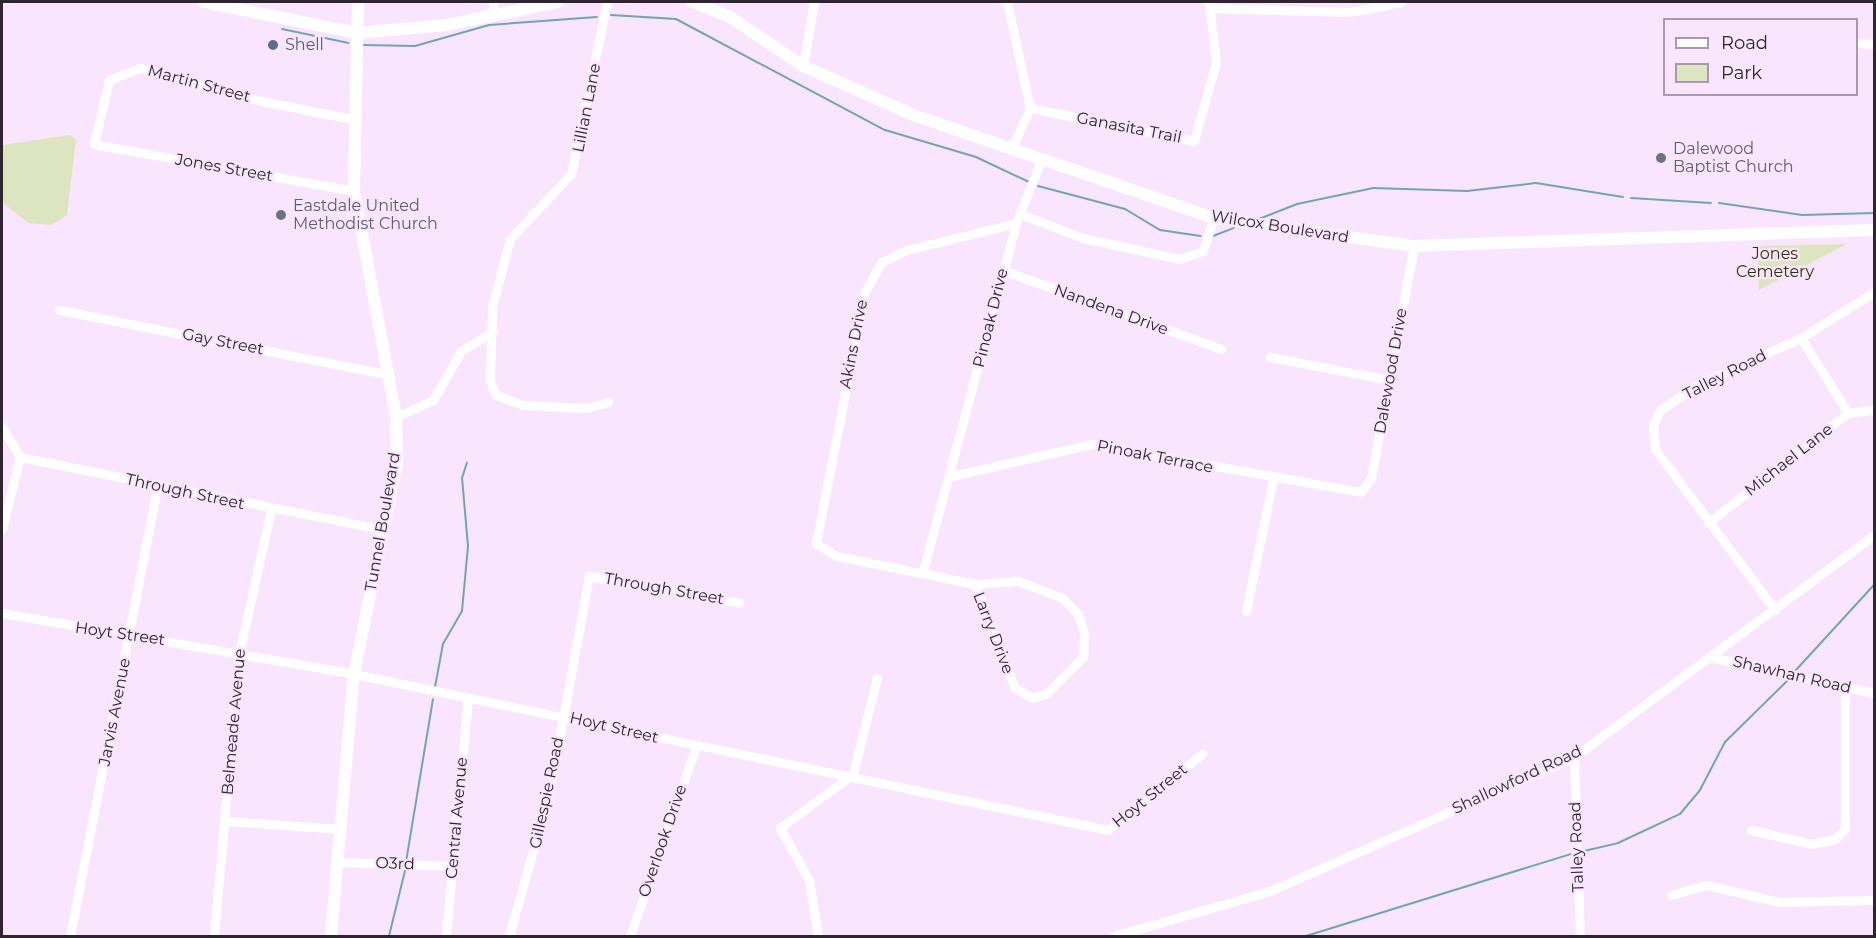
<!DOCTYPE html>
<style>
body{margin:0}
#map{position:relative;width:1876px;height:938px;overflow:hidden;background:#f9e6fe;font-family:Montserrat,sans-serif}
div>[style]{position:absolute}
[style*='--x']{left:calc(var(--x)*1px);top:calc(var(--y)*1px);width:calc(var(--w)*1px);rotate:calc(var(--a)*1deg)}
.green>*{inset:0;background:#dce5c0}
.stream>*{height:2px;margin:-1px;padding:0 1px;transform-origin:1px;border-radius:1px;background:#74a4b4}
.minor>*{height:9px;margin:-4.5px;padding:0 4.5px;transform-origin:4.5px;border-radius:4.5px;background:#fff}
.major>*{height:12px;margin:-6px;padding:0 6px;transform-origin:6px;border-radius:6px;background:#fff}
.dots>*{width:16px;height:16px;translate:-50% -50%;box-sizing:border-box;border:3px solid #f9e6fe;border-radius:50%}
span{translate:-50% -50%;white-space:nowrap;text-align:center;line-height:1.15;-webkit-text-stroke:4.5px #f9e6fe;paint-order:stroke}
.service-label{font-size:16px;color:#4e5e75}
.left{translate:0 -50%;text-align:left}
.street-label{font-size:16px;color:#2e2530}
.worship-label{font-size:16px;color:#5b616d}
.park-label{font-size:16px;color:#2f3605}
.frame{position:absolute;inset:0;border:3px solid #2e2530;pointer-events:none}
.legend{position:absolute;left:1663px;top:18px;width:195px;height:78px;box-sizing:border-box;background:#f9e6fe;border:2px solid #a899ac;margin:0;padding:8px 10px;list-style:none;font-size:18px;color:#2e2530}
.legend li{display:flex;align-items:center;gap:12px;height:30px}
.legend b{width:30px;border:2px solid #a899ac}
</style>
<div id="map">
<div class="green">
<div style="clip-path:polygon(70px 135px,76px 140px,67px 215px,51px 225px,28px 223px,2px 202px,2px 145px)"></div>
<div style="clip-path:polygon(1847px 244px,1759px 290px,1757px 246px)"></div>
</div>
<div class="stream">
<div style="--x:611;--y:15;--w:65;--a:3.5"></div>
<div style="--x:676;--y:19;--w:237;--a:28"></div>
<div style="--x:885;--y:130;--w:95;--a:16.5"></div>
<div style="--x:976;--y:157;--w:59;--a:25.3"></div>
<div style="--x:282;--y:29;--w:68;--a:11.8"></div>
<div style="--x:364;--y:45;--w:51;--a:1.1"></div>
<div style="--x:415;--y:46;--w:77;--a:-15.8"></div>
<div style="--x:489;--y:25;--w:108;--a:-4.2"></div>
<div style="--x:1038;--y:186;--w:90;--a:14.8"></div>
<div style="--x:1125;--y:209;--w:41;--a:31"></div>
<div style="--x:1160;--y:230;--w:41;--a:8.3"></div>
<div style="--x:1631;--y:198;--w:80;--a:3.6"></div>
<div style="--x:1719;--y:203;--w:84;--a:8.2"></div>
<div style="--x:1802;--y:215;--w:72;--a:-1.6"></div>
<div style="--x:1259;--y:219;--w:41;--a:-21.5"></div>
<div style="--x:1297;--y:204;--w:78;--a:-11.9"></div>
<div style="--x:1373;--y:188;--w:94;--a:1.8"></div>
<div style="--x:1467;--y:191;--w:69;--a:-6.6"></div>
<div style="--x:1536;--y:183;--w:88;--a:9.1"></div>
<div style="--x:1213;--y:236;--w:22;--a:-21"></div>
<div style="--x:1796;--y:670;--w:115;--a:-47.5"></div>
<div style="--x:435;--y:687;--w:44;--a:-79.5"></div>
<div style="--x:443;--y:644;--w:38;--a:-60"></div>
<div style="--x:462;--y:611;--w:65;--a:-84.7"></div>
<div style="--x:468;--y:546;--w:68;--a:-95"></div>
<div style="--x:462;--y:478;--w:16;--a:-72"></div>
<div style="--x:1584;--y:851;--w:35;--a:-13"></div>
<div style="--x:1618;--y:843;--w:68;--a:-25.1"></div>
<div style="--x:1680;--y:814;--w:31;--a:-50"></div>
<div style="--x:1700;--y:790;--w:54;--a:-62.5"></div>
<div style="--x:1725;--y:742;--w:87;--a:-44.5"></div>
<div style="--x:406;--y:862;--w:165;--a:-80.6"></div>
<div style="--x:389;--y:936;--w:71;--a:-76.2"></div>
<div style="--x:1306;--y:936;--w:277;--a:-17.2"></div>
</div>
<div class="minor">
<div style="--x:607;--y:2;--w:176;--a:101.8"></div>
<div style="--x:571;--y:174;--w:89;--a:133.2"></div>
<div style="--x:510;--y:239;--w:70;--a:104.8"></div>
<div style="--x:492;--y:307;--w:74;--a:91.5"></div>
<div style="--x:490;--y:381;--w:15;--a:67"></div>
<div style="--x:496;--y:395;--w:28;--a:21"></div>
<div style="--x:522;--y:405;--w:65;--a:2.6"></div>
<div style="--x:587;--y:408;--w:22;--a:-16"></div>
<div style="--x:1007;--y:2;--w:108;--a:77.8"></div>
<div style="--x:1030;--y:108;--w:46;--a:114.3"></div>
<div style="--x:1210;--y:8;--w:140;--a:1.6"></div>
<div style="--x:1350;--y:12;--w:52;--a:-11.1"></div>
<div style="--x:492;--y:14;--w:12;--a:-81"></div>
<div style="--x:1856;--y:43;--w:18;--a:3"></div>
<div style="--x:803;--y:66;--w:65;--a:-80.2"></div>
<div style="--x:1030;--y:108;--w:167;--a:11.4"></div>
<div style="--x:1194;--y:141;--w:82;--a:-74.4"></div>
<div style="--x:1216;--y:62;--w:60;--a:-96.7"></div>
<div style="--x:354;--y:191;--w:264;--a:-169.8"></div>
<div style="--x:94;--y:144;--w:66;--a:-76.8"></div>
<div style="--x:109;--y:80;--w:34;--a:-21"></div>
<div style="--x:141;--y:68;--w:115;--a:15.6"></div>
<div style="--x:252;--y:99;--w:107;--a:11.3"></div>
<div style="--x:1020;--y:214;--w:67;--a:20.9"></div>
<div style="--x:1083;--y:238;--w:98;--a:12.3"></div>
<div style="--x:1179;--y:259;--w:25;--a:-18"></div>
<div style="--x:1203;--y:251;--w:35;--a:-72"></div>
<div style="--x:1002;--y:270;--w:233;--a:19.8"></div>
<div style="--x:59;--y:310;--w:333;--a:11.1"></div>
<div style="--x:1801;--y:338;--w:89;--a:57.9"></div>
<div style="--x:1270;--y:357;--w:122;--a:10.9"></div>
<div style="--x:396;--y:417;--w:41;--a:-24.7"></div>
<div style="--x:433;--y:400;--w:56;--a:-60.3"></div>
<div style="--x:461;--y:351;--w:37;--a:-31"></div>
<div style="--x:2;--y:427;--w:35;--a:59"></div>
<div style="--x:20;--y:457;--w:372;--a:11.3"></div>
<div style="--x:952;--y:476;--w:144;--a:-12.9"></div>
<div style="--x:1092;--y:444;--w:273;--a:10.1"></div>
<div style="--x:1361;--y:492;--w:17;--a:-54"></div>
<div style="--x:1371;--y:478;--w:236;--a:-79.5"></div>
<div style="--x:1708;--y:523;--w:178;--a:-38.2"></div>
<div style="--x:1848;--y:413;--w:26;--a:-7"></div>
<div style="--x:2;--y:529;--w:74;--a:-76"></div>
<div style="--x:923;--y:571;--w:360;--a:-75"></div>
<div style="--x:1016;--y:223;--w:65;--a:-68.2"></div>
<div style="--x:1018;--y:581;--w:47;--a:21.1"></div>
<div style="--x:1062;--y:598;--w:23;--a:45"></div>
<div style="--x:1078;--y:614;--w:19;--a:72"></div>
<div style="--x:1084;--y:632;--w:25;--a:92"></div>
<div style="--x:1083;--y:657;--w:51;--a:135"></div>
<div style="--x:1047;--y:693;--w:16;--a:162"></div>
<div style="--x:1032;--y:698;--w:21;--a:-149"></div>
<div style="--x:1014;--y:687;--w:110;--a:-110.7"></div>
<div style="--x:975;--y:584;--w:43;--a:-4"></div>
<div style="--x:975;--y:584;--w:142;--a:-168.6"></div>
<div style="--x:836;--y:556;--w:24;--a:-147"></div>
<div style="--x:816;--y:543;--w:257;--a:-79"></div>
<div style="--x:865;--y:291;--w:34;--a:-60"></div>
<div style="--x:882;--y:262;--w:28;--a:-26"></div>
<div style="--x:907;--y:250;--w:112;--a:-13.9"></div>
<div style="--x:1775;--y:610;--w:201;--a:-126.7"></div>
<div style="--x:1655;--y:449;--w:24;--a:-95"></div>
<div style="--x:1653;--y:425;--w:17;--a:-65"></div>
<div style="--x:1660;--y:410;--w:47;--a:-33.7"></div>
<div style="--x:1699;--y:384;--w:112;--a:-24.3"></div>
<div style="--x:1801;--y:338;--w:86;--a:-32.2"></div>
<div style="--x:1246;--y:611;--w:134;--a:-78.4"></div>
<div style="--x:2;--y:613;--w:357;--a:9.8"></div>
<div style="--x:354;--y:674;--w:770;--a:11.69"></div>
<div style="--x:1108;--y:830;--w:121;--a:-39"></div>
<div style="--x:1710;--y:657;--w:168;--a:12.4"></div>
<div style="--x:1574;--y:757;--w:179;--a:88.1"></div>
<div style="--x:225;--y:821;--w:116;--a:3.9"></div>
<div style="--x:1751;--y:830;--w:63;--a:12.9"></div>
<div style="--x:1812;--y:844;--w:24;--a:-12"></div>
<div style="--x:1835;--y:839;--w:14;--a:-45"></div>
<div style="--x:1845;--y:829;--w:142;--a:-90"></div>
<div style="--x:338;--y:862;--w:115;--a:2"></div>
<div style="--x:1671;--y:895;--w:37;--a:-16"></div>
<div style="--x:1707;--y:885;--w:74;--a:13.3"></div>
<div style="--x:1779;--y:902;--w:95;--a:-1.2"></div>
<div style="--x:70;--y:936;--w:457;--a:-79"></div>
<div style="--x:214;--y:936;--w:283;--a:-84.9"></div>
<div style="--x:239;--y:654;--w:148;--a:-77.5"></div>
<div style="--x:446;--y:936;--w:238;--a:-84.7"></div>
<div style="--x:509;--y:936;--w:152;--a:-74.3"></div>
<div style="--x:550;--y:790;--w:218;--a:-79.7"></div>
<div style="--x:589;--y:576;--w:153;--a:10.1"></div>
<div style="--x:630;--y:936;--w:201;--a:-70.8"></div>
<div style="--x:818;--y:936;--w:57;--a:-99.1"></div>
<div style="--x:809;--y:880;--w:60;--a:-119.1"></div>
<div style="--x:780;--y:828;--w:91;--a:-36.5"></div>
<div style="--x:853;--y:774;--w:99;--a:-76"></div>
<div style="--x:1114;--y:936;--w:162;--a:-16.1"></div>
<div style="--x:1270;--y:891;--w:332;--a:-23.8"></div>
<div style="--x:1574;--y:757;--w:373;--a:-36.5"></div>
</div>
<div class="major">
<div style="--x:204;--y:2;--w:156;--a:11.5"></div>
<div style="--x:357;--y:33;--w:90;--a:-5.1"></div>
<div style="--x:447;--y:25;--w:113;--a:-11.7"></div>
<div style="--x:693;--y:2;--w:40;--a:22"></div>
<div style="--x:730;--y:17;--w:88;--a:33.9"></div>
<div style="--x:803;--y:66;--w:124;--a:23.9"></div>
<div style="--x:916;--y:116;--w:315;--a:18.9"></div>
<div style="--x:1214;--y:218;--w:202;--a:8"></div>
<div style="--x:1414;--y:246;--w:460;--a:-2"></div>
<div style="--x:331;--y:936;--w:263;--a:-85"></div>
<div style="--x:354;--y:674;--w:216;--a:-78.5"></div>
<div style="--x:397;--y:462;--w:45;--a:-91.3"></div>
<div style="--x:396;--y:417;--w:230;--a:-100.5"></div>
<div style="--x:354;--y:191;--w:189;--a:-88.8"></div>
</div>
<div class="dots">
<div style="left:273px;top:45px;background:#5c6f8a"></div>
<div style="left:1661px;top:158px;background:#6b7280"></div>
<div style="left:281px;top:215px;background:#6b7280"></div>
</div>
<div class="service-label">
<span class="left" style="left:285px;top:45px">Shell</span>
</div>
<div class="street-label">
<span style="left:199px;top:84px;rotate:15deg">Martin Street</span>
<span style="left:587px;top:108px;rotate:-79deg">Lillian Lane</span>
<span style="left:1129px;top:128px;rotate:11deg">Ganasita Trail</span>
<span style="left:224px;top:168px;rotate:10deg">Jones Street</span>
<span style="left:1280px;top:227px;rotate:9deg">Wilcox Boulevard</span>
<span style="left:1111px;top:310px;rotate:20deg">Nandena Drive</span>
<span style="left:991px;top:318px;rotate:-76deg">Pinoak Drive</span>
<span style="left:223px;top:342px;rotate:11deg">Gay Street</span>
<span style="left:854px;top:344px;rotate:-79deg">Akins Drive</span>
<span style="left:1391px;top:371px;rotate:-80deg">Dalewood Drive</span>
<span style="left:1725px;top:375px;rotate:-27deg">Talley Road</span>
<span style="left:1155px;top:457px;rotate:11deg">Pinoak Terrace</span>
<span style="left:1789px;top:460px;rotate:-38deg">Michael Lane</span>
<span style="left:185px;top:492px;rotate:12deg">Through Street</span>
<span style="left:383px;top:522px;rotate:-80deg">Tunnel Boulevard</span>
<span style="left:664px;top:589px;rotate:10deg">Through Street</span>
<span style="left:993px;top:633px;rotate:69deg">Larry Drive</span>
<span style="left:120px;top:634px;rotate:8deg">Hoyt Street</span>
<span style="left:1792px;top:675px;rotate:13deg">Shawhan Road</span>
<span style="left:115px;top:712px;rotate:-79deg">Jarvis Avenue</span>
<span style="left:234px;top:722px;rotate:-85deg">Belmeade Avenue</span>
<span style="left:614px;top:728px;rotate:13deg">Hoyt Street</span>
<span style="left:1517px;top:780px;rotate:-25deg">Shallowford Road</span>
<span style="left:547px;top:793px;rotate:-78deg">Gillespie Road</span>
<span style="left:1150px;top:796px;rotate:-39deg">Hoyt Street</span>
<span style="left:457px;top:818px;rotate:-85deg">Central Avenue</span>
<span style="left:663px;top:841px;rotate:-71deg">Overlook Drive</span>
<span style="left:1577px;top:847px;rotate:-92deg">Talley Road</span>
<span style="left:395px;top:864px;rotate:2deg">O3rd</span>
</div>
<div class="worship-label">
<span class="left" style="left:1673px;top:158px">Dalewood<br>Baptist Church</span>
<span class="left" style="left:293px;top:215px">Eastdale United<br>Methodist Church</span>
</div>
<div class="park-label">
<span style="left:1775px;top:263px">Jones<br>Cemetery</span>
</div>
<div class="frame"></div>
<ul class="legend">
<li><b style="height:8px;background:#fff"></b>Road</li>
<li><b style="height:16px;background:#dce5c0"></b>Park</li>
</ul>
</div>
